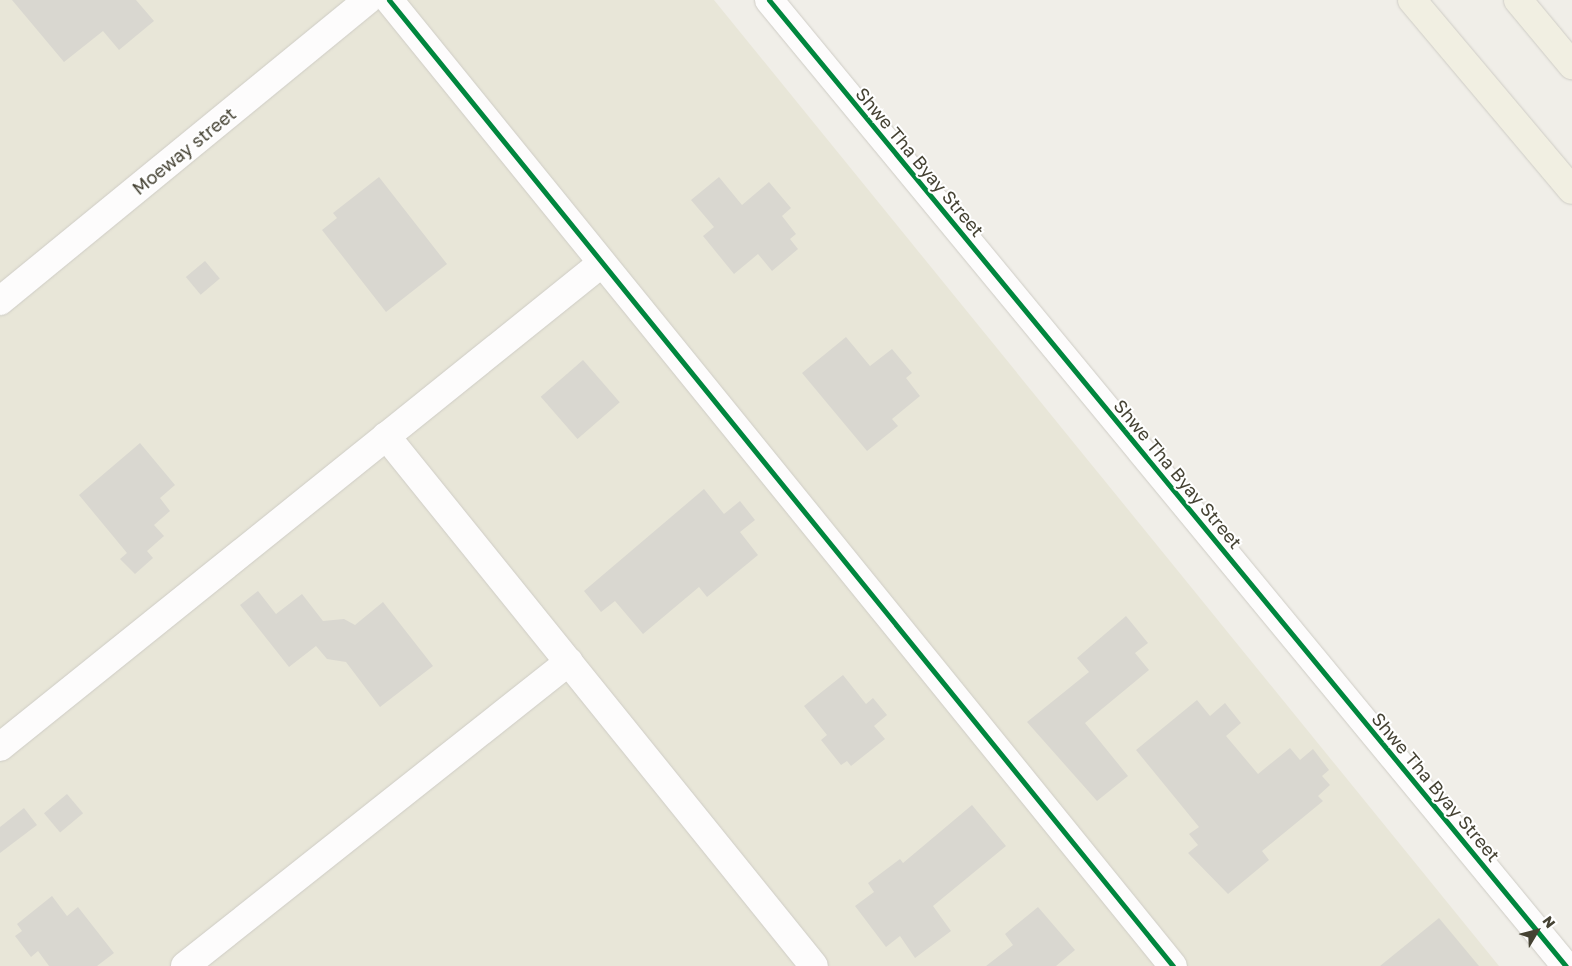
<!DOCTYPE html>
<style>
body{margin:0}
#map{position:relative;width:1572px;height:966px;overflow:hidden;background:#f0eee8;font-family:"Golos Text",sans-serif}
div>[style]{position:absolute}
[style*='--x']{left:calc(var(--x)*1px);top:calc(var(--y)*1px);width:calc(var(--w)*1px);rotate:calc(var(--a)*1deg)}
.residential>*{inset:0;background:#e8e6d8}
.building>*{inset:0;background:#d9d7d0;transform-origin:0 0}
.roads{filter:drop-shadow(0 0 1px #ceccc5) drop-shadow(0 0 1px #ceccc5)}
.minor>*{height:28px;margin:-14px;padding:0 14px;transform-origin:14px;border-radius:14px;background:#fdfcfc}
.tertiary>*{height:28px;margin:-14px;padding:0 14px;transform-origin:14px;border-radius:14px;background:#fdfcfc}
.primary>*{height:28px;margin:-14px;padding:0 14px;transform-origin:14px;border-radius:14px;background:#f1efe2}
.cycleway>*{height:5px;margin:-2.5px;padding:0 2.5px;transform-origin:2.5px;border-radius:2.5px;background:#00873e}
span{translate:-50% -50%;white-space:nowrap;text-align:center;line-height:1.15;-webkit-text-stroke:4px #fff;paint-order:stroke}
.street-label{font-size:18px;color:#454233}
.north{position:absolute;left:1512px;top:906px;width:50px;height:50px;-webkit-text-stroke:4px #fff;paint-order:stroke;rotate:53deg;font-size:14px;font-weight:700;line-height:20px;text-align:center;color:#454233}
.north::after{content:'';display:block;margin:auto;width:18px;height:22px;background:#454233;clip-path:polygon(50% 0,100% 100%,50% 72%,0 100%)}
</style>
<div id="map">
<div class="residential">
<div style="clip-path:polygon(0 0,714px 0,1499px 966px,0 966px)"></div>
</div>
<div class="building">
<div style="clip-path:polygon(12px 0,136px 0,154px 21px,119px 50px,103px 31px,64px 62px)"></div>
<div style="clip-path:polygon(379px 177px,447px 264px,386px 312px,322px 230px,337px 218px,333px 213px)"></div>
<div style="clip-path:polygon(719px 177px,742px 205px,769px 182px,791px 208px,782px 216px,796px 234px,790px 239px,798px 249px,772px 271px,758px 254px,734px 274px,703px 236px,714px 227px,691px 200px)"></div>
<div style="left:205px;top:261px;width:23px;height:25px;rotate:50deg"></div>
<div style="clip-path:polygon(846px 337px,870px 366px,892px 349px,912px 373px,906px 378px,920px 396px,892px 419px,898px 426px,867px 451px,802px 373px)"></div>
<div style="left:583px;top:360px;width:56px;height:56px;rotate:49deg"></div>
<div style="clip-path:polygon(140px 443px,175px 485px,160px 498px,170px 511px,154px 525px,164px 536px,147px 551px,153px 558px,135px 574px,120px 559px,127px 553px,79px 495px)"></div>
<div style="clip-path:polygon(704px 489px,724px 514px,740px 501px,755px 520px,740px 532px,758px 555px,707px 597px,699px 587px,643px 634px,615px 601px,601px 612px,584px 591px)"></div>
<div style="clip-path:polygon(258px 591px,276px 614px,302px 594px,323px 621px,344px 619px,355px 625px,383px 602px,433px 666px,380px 707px,346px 662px,327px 659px,316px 646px,289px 667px,240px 605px)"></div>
<div style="clip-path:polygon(1126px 616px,1148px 643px,1135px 653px,1149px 670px,1085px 723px,1128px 776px,1097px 801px,1027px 722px,1089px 672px,1077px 658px)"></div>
<div style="clip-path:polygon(843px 675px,866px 704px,873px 698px,887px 715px,874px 726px,885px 739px,851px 766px,847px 761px,841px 765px,821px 740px,827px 735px,804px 706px)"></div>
<div style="clip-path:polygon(1197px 700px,1210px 716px,1225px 703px,1241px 723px,1226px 736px,1258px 774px,1290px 748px,1300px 760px,1313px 749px,1329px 770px,1322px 776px,1330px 785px,1318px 796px,1323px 801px,1262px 851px,1269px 860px,1228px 894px,1188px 853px,1198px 845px,1189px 834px,1199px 827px,1136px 750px)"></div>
<div style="left:67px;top:794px;width:25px;height:30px;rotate:50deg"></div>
<div style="clip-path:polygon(972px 805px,1006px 846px,933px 906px,951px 931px,915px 958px,900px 936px,886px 947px,855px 906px,874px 892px,868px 883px,900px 859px,903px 863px)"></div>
<div style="clip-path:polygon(24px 808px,37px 825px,0 853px,0 827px)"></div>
<div style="clip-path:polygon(52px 896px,67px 916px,78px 907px,114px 953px,97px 966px,49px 966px,38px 951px,31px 957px,15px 936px,22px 931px,17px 924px)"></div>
<div style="clip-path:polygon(1038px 907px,1075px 950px,1056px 966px,986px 966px,1013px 945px,1005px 934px)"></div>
<div style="clip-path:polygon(1439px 918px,1479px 966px,1380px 966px)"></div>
</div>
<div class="roads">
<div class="minor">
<div style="--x:389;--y:0;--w:1244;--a:50.94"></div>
<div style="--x:769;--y:0;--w:1252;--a:50.48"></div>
<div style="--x:386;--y:436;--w:681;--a:51.08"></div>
<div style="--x:0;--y:747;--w:772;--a:-38.8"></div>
<div style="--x:185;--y:966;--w:490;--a:-38.4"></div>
</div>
<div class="tertiary">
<div style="--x:0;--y:301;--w:475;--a:-39.3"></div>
</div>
<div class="primary">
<div style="--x:1412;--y:0;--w:248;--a:49.9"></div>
<div style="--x:1518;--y:0;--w:85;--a:50.3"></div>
</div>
</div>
<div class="cycleway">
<div style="--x:389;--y:0;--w:1244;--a:50.94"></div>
<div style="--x:769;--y:0;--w:1252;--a:50.48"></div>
</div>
<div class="street-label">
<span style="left:184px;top:151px;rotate:-39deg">Moeway street</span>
<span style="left:920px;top:162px;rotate:50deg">Shwe Tha Byay Street</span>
<span style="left:1178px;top:474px;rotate:50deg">Shwe Tha Byay Street</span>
<span style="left:1436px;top:787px;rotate:50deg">Shwe Tha Byay Street</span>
</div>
<div class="north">N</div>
</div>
